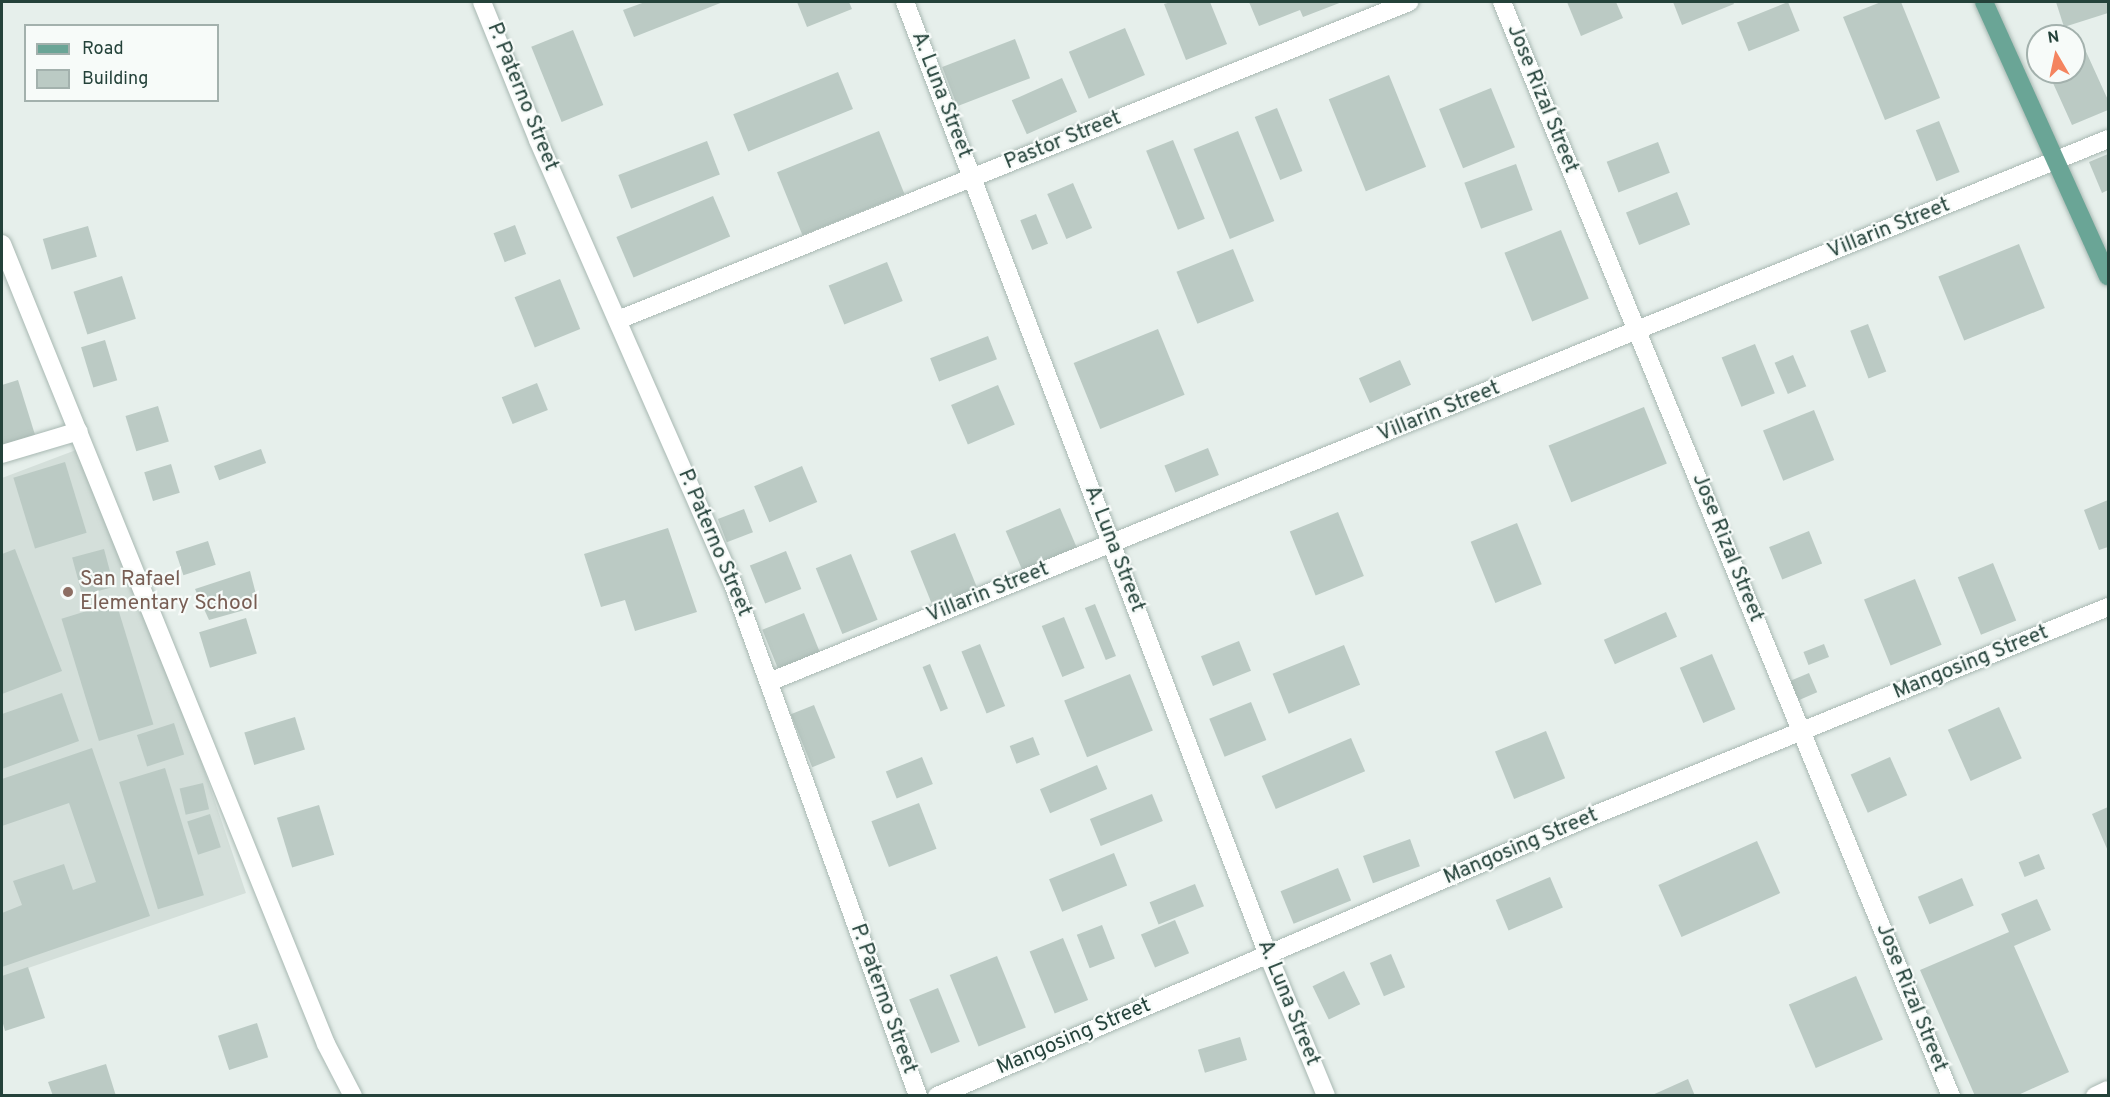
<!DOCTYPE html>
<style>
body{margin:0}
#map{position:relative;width:2110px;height:1097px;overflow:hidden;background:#e6efeb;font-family:Overpass,sans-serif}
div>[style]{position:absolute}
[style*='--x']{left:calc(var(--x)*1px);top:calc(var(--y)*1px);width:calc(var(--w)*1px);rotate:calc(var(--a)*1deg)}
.built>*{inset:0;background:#d4dfda}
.building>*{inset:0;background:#bbcac4;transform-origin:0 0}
.roads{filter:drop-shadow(0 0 2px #a8b8b2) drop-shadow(0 0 2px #a8b8b2)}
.minor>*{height:18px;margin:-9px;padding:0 9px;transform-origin:9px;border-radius:9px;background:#fff}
.major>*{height:18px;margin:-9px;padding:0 9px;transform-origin:9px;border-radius:9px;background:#6aa596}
.dots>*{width:16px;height:16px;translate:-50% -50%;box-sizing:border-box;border:3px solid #f7fbf9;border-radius:50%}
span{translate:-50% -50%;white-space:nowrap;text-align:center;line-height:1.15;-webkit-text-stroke:4.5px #f7fbf9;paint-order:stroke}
.street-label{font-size:21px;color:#24423a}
.education-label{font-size:21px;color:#785e54}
.left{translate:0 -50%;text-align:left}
.frame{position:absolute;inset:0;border:3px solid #24423a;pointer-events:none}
.legend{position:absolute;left:24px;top:24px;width:195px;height:78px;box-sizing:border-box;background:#f7fbf9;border:2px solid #a3b1ad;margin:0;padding:8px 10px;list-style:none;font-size:18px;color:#24423a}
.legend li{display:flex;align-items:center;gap:12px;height:30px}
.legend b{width:30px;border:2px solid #a3b1ad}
.north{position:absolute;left:2026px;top:24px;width:60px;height:60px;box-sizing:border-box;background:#f7fbf9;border:2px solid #a3b1ad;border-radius:50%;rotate:351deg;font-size:16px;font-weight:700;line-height:24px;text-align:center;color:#24423a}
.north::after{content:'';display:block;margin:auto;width:21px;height:27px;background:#f4845f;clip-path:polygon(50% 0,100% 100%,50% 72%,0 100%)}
</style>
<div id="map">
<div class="built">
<div style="clip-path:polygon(76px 450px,191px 731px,246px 893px,2px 977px,2px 478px)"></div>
</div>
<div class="building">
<div style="clip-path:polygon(645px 2px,723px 2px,634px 37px,623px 10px)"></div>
<div style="clip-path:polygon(797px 2px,849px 2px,852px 9px,807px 27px)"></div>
<div style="clip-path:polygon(1171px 2px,1210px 2px,1227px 44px,1186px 60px,1164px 4px)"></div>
<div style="clip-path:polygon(1249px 2px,1342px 2px,1303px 17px,1300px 10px,1259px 26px)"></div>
<div style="clip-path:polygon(1567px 2px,1616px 2px,1623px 18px,1581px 36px)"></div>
<div style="clip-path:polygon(1673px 2px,1733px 2px,1734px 4px,1682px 25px)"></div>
<div style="left:1788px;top:2px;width:31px;height:55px;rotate:68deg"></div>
<div style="clip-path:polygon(1881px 2px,1901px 2px,1940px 98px,1885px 120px,1843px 17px)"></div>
<div style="clip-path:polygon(2056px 2px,2108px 2px,2108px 13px,2064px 27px)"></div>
<div style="left:1125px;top:28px;width:51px;height:61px;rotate:67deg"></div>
<div style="left:573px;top:30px;width:81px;height:45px;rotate:68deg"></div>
<div style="clip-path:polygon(2078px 34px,2108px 100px,2108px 110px,2072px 125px,2048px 72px,2074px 72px,2074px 36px)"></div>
<div style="left:1015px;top:39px;width:42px;height:78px;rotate:69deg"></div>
<div style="left:838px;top:72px;width:40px;height:113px;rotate:68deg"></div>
<div style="left:1389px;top:75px;width:99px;height:65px;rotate:68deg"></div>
<div style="left:1062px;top:78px;width:37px;height:55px;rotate:66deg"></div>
<div style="left:1491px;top:88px;width:64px;height:56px;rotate:68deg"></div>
<div style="left:1277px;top:108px;width:68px;height:24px;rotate:68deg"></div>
<div style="left:1939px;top:121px;width:55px;height:25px;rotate:68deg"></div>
<div style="left:879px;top:131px;width:68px;height:110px;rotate:68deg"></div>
<div style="left:1238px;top:131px;width:97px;height:48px;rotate:68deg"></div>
<div style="left:1173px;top:140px;width:85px;height:29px;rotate:68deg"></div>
<div style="left:707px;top:141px;width:36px;height:95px;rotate:69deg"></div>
<div style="left:1658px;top:142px;width:33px;height:55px;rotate:69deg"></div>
<div style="clip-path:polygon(2108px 154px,2108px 190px,2102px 193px,2089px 162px)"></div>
<div style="left:1516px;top:164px;width:49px;height:55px;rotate:70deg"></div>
<div style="left:1073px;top:183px;width:49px;height:28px;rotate:67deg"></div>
<div style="left:1677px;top:192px;width:35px;height:55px;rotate:68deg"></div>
<div style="left:713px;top:196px;width:44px;height:105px;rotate:67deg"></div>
<div style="left:1036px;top:214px;width:32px;height:17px;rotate:68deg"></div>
<div style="left:515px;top:225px;width:31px;height:23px;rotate:69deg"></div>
<div style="left:88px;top:226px;width:32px;height:47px;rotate:74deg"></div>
<div style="left:1561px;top:230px;width:74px;height:61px;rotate:68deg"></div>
<div style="left:2019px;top:244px;width:69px;height:87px;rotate:68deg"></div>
<div style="left:1233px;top:249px;width:56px;height:61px;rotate:68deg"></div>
<div style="left:887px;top:262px;width:42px;height:63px;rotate:68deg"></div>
<div style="left:122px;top:276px;width:45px;height:51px;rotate:72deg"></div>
<div style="left:560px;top:279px;width:54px;height:49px;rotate:68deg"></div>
<div style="left:1868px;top:324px;width:51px;height:19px;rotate:69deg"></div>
<div style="left:1158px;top:329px;width:71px;height:91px;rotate:68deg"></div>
<div style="left:988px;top:336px;width:25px;height:62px;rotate:69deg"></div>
<div style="left:105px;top:340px;width:42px;height:25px;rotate:73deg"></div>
<div style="left:1755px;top:344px;width:53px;height:36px;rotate:68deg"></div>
<div style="left:1793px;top:355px;width:34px;height:20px;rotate:67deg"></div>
<div style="left:1400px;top:360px;width:27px;height:45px;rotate:66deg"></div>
<div style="clip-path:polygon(18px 380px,36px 438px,2px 448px,2px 385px)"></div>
<div style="left:537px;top:383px;width:29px;height:38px;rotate:68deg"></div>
<div style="left:998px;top:385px;width:43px;height:51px;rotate:67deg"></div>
<div style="left:158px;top:406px;width:37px;height:34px;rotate:73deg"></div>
<div style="left:1644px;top:407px;width:61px;height:103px;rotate:68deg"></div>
<div style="left:1814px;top:410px;width:54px;height:55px;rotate:68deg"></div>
<div style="left:1208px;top:448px;width:29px;height:47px;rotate:68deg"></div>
<div style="left:261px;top:449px;width:15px;height:50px;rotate:70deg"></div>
<div style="left:65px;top:462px;width:74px;height:54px;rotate:73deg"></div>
<div style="left:171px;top:464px;width:30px;height:28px;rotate:73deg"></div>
<div style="left:802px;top:466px;width:39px;height:52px;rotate:67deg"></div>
<div style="clip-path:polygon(2108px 500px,2108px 547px,2099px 550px,2084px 510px)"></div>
<div style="left:1060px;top:508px;width:48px;height:59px;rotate:67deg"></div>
<div style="left:744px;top:509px;width:25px;height:28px;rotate:69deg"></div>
<div style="left:1338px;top:512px;width:69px;height:52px;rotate:68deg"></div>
<div style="left:1517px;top:523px;width:66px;height:50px;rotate:68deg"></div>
<div style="clip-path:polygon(668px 528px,697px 612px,635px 631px,625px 600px,601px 607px,584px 554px)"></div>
<div style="left:1809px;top:531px;width:35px;height:43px;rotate:68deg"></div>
<div style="left:955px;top:533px;width:59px;height:48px;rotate:68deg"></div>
<div style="left:208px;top:541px;width:25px;height:34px;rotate:72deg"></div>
<div style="clip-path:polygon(15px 549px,62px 671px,2px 694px,2px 554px)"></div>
<div style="left:104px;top:549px;width:39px;height:33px;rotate:75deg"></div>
<div style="left:786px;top:551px;width:41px;height:39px;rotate:68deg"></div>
<div style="left:851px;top:554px;width:71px;height:38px;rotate:68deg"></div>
<div style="left:1993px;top:563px;width:62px;height:38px;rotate:68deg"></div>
<div style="clip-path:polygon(250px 571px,259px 606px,209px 620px,195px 589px)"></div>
<div style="left:1915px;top:579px;width:71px;height:55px;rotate:68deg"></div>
<div style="left:116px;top:602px;width:128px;height:57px;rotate:73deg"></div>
<div style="left:1095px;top:604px;width:56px;height:11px;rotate:68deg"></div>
<div style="left:1666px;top:612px;width:27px;height:68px;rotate:66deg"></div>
<div style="left:804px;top:613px;width:48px;height:45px;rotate:68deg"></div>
<div style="left:1064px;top:617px;width:55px;height:24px;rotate:68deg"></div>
<div style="left:246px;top:618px;width:37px;height:49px;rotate:73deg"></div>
<div style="left:1239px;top:641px;width:32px;height:41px;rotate:68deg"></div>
<div style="left:980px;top:644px;width:67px;height:20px;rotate:68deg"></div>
<div style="left:1824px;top:644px;width:14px;height:22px;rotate:69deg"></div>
<div style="left:1344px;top:645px;width:43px;height:77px;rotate:68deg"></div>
<div style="left:1712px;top:654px;width:60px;height:35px;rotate:67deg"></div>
<div style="left:930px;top:664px;width:48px;height:8px;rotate:68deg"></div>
<div style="left:1809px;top:673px;width:21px;height:22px;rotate:67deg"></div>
<div style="left:1130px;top:674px;width:61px;height:71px;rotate:68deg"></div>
<div style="clip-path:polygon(62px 693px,79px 741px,2px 769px,2px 714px)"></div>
<div style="left:1251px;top:702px;width:41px;height:45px;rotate:68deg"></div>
<div style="left:814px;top:705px;width:57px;height:25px;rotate:68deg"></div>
<div style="left:1999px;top:707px;width:56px;height:56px;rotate:66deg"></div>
<div style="left:295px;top:717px;width:34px;height:53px;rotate:73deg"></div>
<div style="left:174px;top:723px;width:33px;height:39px;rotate:72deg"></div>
<div style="left:1546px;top:731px;width:51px;height:55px;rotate:68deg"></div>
<div style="left:1033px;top:737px;width:19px;height:25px;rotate:69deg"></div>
<div style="left:1351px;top:738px;width:36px;height:97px;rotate:67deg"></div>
<div style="clip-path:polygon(92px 748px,150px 916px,2px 967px,2px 913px,22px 905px,13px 881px,64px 864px,73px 890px,96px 882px,69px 803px,2px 826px,2px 779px)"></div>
<div style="left:922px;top:757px;width:29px;height:39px;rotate:68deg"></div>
<div style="left:1890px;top:757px;width:42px;height:43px;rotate:66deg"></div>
<div style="left:1097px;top:765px;width:26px;height:62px;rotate:67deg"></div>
<div style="left:165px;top:768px;width:133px;height:48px;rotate:73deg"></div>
<div style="left:203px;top:783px;width:27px;height:24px;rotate:77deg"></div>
<div style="left:1152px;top:794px;width:29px;height:67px;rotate:68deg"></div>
<div style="left:919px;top:803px;width:49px;height:51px;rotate:69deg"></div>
<div style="left:319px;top:805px;width:52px;height:44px;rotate:73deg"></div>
<div style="clip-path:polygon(2108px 807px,2108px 851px,2092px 814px)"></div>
<div style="left:210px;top:814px;width:35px;height:24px;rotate:72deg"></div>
<div style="left:1410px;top:839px;width:29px;height:50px;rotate:70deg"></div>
<div style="left:1757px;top:841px;width:57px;height:108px;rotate:66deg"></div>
<div style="left:1114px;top:853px;width:35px;height:70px;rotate:68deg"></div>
<div style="left:2039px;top:854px;width:16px;height:22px;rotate:68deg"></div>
<div style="left:1338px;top:868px;width:35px;height:62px;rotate:68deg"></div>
<div style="left:1550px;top:877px;width:33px;height:59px;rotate:67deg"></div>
<div style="left:1962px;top:878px;width:30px;height:48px;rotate:67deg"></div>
<div style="left:1195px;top:884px;width:24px;height:49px;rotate:68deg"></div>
<div style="clip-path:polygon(2037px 899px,2051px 930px,2014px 946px,2069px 1072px,2016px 1096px,1975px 1096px,1920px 970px,2009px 932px,2001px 914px)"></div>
<div style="left:1175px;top:920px;width:36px;height:37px;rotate:67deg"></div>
<div style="left:1102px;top:925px;width:36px;height:27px;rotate:69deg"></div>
<div style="left:1063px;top:938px;width:67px;height:36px;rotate:68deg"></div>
<div style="left:1391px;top:954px;width:36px;height:23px;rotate:67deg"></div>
<div style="left:997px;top:956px;width:77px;height:51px;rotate:68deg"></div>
<div style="clip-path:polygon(28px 967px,45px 1018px,5px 1031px,2px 1020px,2px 976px)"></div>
<div style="left:1344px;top:971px;width:37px;height:35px;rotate:64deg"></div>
<div style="left:1856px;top:976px;width:69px;height:73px;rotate:67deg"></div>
<div style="left:938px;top:988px;width:58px;height:31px;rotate:68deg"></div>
<div style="left:257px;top:1023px;width:36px;height:41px;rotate:72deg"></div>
<div style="left:1240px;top:1037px;width:24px;height:44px;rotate:73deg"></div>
<div style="clip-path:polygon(106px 1064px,116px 1096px,53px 1096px,48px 1082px)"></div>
<div style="clip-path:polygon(1688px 1079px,1695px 1096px,1650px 1096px)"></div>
</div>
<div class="roads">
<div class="minor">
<div style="--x:482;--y:2;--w:149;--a:67.9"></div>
<div style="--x:538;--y:140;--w:482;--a:66.3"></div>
<div style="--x:732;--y:581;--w:548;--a:70.14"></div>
<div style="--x:905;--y:2;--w:1020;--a:69.15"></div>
<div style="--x:1268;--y:955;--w:152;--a:67.6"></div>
<div style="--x:1502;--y:2;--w:1183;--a:67.69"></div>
<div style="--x:2;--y:244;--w:863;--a:67.95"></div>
<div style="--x:326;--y:1044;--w:59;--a:62.6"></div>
<div style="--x:618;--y:320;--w:853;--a:-21.9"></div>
<div style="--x:2;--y:454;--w:80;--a:-16.6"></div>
<div style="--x:769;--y:682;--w:1445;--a:-22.07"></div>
<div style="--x:937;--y:1096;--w:712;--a:-23.15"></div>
<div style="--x:1592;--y:816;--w:557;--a:-22.05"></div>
<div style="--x:2095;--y:1096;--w:14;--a:-25"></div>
</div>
<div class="major">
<div style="--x:1984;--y:2;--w:301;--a:65.7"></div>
</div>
</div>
<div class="dots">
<div style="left:68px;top:592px;background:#8d6e63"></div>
</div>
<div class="street-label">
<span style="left:941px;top:95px;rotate:69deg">A. Luna Street</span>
<span style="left:522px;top:97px;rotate:68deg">P. Paterno Street</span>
<span style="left:1542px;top:99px;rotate:68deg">Jose Rizal Street</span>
<span style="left:1063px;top:141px;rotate:-22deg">Pastor Street</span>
<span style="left:1889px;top:229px;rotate:-22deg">Villarin Street</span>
<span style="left:1439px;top:412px;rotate:-22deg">Villarin Street</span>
<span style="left:714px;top:543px;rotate:67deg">P. Paterno Street</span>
<span style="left:1727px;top:548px;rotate:68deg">Jose Rizal Street</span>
<span style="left:1114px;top:549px;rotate:69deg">A. Luna Street</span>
<span style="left:988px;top:593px;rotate:-22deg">Villarin Street</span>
<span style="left:1971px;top:663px;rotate:-22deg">Mangosing Street</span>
<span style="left:1521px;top:847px;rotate:-23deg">Mangosing Street</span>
<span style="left:1911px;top:998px;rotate:68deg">Jose Rizal Street</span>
<span style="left:883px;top:999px;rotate:70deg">P. Paterno Street</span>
<span style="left:1288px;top:1003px;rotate:68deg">A. Luna Street</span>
<span style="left:1074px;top:1037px;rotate:-23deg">Mangosing Street</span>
</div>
<div class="education-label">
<span class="left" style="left:80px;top:592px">San Rafael<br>Elementary School</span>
</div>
<div class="frame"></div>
<ul class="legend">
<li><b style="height:8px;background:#6aa596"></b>Road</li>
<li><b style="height:16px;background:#bbcac4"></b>Building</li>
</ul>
<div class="north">N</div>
</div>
